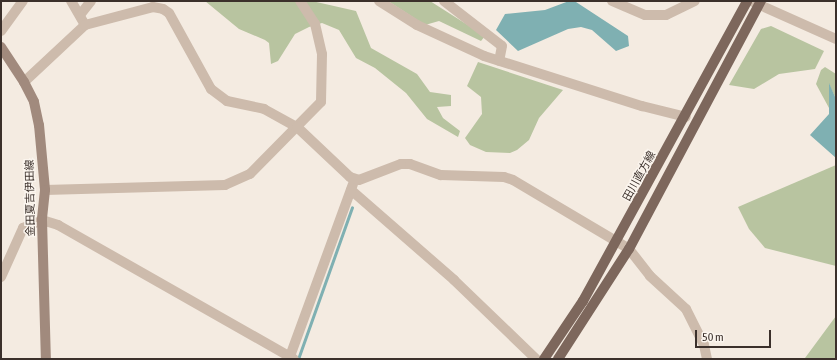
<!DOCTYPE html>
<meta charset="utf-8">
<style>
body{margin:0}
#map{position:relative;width:837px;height:360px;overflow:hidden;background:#f4ebe1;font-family:"Asap Condensed","Noto Sans JP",sans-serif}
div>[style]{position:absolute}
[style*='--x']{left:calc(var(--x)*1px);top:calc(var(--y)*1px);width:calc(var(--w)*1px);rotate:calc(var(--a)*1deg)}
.green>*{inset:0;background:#b8c4a0}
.water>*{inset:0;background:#7fb0b2}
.stream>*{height:3px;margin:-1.5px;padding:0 1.5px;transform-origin:1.5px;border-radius:1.5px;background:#7fb0b2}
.minor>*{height:10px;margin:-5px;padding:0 5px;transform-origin:5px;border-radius:5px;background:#cdbbac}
.tertiary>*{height:10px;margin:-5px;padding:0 5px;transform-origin:5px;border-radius:5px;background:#cdbbac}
.secondary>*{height:10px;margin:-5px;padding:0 5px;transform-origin:5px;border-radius:5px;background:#a18a7d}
.primary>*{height:10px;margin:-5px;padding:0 5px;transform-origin:5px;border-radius:5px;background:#7d675c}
span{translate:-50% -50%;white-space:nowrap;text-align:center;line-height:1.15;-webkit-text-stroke:3px #fbf5ee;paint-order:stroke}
.street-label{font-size:11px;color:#3b302b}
.frame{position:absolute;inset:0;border:2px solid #3b302b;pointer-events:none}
.scale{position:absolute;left:695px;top:330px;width:76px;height:18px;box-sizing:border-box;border:2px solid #3b302b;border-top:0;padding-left:5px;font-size:12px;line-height:14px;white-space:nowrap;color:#3b302b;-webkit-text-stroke:3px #fbf5ee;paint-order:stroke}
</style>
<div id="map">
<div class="green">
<div style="clip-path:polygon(205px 1px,312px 1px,356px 11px,371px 48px,417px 74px,430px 92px,451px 95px,451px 106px,437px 107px,443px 118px,460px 131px,458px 137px,427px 119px,406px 93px,375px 68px,356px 58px,339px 30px,322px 23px,309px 27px,295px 34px,278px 61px,271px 64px,269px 43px,265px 40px,239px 29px)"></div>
<div style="clip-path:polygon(388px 1px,430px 1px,485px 36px,481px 41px,439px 21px,425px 25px)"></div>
<div style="clip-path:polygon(771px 26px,824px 51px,815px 69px,779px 74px,754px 89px,729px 85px,761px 29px)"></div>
<div style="clip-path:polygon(478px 62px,563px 90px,539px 118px,529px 140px,517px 150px,510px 153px,486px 152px,470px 145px,465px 138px,482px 114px,481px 97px,467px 86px)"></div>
<div style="clip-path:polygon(825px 67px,836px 74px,836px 99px,829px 84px,829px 108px,816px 84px,821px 70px)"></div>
<div style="clip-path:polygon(836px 165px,836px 266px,765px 248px,749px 229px,738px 207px)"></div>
<div style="clip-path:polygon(836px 316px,836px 359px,803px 359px,805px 358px)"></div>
</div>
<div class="water">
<div style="clip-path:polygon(569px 1px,576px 2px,628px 36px,629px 46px,616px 51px,592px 30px,581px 27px,568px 29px,518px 51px,496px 30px,505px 14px,545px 10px)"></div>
<div style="clip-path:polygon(829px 83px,836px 99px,836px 158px,810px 135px,829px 114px)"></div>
</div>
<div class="stream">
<div style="--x:298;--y:359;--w:161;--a:-70.4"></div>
</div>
<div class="minor">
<div style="--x:379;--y:1;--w:45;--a:32.3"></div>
<div style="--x:417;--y:25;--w:74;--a:24.8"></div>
<div style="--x:484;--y:56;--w:166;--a:17.6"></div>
<div style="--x:642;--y:106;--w:45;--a:14"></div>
<div style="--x:444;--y:1;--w:73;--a:37.8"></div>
<div style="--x:502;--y:46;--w:15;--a:101"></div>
<div style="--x:612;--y:1;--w:36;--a:23"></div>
<div style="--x:645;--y:15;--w:21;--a:0"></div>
<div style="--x:666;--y:15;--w:32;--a:-26"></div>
<div style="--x:80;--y:15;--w:18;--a:-52"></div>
<div style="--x:1;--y:31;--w:37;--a:-54"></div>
<div style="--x:24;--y:82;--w:83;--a:-43.1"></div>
<div style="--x:85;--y:25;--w:28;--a:-120"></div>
<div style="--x:359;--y:180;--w:45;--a:-20.9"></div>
<div style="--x:401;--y:164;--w:9;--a:0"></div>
<div style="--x:410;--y:164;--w:33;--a:20"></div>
<div style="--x:441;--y:175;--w:63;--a:1.8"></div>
<div style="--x:504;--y:177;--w:9;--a:18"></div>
<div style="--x:513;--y:180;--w:135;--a:30.7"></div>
<div style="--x:629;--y:249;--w:34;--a:52"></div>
<div style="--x:650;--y:276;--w:49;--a:42.5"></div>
<div style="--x:686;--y:309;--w:40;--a:63.4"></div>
<div style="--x:704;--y:345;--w:14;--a:78"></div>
<div style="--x:45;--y:190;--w:180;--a:-1.6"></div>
<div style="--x:225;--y:185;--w:27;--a:-24"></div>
<div style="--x:250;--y:174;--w:101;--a:-45.4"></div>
<div style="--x:321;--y:102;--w:48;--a:-88.8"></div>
<div style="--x:322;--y:54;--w:31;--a:-103"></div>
<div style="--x:315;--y:24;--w:27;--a:-123"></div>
<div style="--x:351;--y:190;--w:137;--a:41.1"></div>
<div style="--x:454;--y:280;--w:114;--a:43.9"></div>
<div style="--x:1;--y:277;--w:54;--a:-65.8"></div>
<div style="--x:23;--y:228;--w:21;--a:-23"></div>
<div style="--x:42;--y:220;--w:17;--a:17"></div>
<div style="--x:58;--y:225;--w:271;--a:29.6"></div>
<div style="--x:289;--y:359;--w:186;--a:-69.9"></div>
</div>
<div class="tertiary">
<div style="--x:751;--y:1;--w:93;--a:24.1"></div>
<div style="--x:85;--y:25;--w:70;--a:-14.8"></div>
<div style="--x:153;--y:7;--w:10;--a:11"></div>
<div style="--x:163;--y:9;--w:7;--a:34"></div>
<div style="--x:169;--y:13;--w:87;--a:61.1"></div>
<div style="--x:211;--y:89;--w:20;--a:37"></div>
<div style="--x:227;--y:101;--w:38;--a:12"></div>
<div style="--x:264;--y:109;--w:38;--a:29"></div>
<div style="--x:297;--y:127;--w:73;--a:43.3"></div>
<div style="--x:350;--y:177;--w:9;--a:18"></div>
</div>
<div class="secondary">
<div style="--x:1;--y:47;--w:42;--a:56.7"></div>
<div style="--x:24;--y:82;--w:22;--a:63"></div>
<div style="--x:34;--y:102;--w:24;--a:78"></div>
<div style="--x:39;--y:125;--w:65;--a:84.7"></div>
<div style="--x:45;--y:190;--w:30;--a:96"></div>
<div style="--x:42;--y:220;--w:139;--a:88.4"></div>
</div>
<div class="primary">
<div style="--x:544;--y:359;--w:70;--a:-56.1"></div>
<div style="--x:583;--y:301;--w:342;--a:-61.3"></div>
<div style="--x:558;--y:359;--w:131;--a:-57.2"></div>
<div style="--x:629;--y:249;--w:281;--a:-62"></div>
</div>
<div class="street-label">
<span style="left:639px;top:176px;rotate:-61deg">田川直方線</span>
<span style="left:30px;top:198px;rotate:-91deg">金田夏吉伊田線</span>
</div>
<div class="frame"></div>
<div class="scale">50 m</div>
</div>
